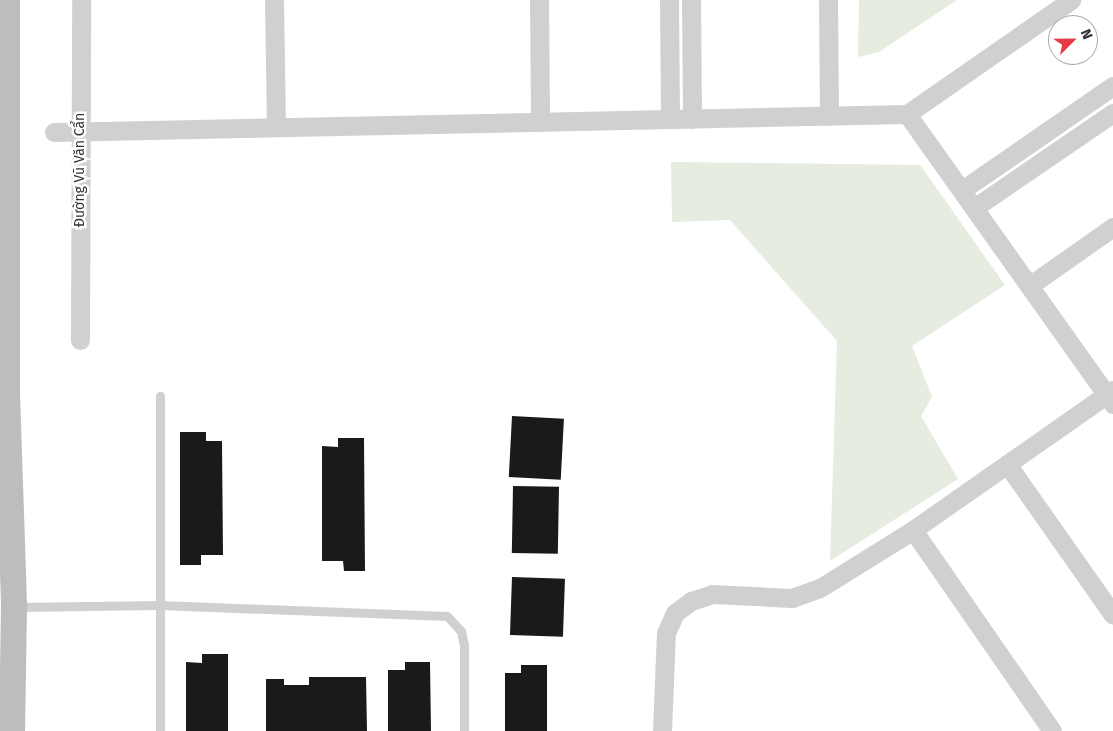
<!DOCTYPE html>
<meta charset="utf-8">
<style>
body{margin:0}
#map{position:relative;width:1113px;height:731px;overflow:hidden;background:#fff;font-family:"Fira Sans",sans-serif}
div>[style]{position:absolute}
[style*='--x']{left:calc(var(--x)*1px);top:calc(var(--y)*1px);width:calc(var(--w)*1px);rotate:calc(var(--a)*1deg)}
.green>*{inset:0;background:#e6ecdf}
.building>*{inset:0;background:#1a1a1a;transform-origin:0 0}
.service>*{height:9px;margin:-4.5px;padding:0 4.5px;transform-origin:4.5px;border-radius:4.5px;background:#d0d0d0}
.minor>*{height:19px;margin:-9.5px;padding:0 9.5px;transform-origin:9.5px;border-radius:9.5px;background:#d0d0d0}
.secondary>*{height:26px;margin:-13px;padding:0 13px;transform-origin:13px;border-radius:13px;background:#bdbdbd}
span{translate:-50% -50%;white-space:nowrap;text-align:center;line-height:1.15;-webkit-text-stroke:5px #fff;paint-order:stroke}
.street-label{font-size:14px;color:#333}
.north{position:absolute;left:1048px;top:15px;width:50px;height:50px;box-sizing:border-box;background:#fff;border:1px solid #adadad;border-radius:50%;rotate:67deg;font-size:14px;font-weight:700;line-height:20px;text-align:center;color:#333}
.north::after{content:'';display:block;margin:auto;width:18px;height:22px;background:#e63946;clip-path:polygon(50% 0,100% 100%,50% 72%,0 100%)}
</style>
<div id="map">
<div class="green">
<div style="clip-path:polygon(859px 0,957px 0,879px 52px,858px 57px)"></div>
<div style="clip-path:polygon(671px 162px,920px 165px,1005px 285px,912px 346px,932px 397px,921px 416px,958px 479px,830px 561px,837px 341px,730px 220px,672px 222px)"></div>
</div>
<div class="building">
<div style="left:512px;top:416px;width:52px;height:61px;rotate:3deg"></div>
<div style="clip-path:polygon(180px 432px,206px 432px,206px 441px,222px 441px,223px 555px,201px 555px,201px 565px,180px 565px)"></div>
<div style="clip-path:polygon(338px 438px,364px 438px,365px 571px,344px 571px,343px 561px,322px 561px,322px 446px,338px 447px)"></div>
<div style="left:513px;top:486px;width:46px;height:67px;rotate:1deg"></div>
<div style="left:512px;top:577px;width:53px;height:58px;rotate:2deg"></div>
<div style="clip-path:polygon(202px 654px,228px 654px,228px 731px,186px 731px,186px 662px,202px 663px)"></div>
<div style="clip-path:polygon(405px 662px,430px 662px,431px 731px,388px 731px,388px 670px,405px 670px)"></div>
<div style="clip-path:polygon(521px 665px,547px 665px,547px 731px,505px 731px,505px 673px,521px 673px)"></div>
<div style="clip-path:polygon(309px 677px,366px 677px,367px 731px,266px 731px,266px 679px,284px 679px,284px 685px,309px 685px)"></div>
</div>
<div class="service">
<div style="--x:17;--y:607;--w:143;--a:-0.8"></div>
<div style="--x:160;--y:605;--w:287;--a:2.2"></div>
<div style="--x:447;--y:616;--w:21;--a:47"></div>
<div style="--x:461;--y:631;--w:14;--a:78"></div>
<div style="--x:464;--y:645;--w:86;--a:90"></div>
<div style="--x:160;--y:731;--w:335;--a:-90"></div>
</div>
<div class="minor">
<div style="--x:274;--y:0;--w:127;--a:89.1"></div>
<div style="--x:539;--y:0;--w:122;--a:89.5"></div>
<div style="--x:669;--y:0;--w:119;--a:89.5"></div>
<div style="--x:691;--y:0;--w:119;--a:89.5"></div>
<div style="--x:828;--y:0;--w:116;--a:89.5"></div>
<div style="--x:907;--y:114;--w:356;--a:54.6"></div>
<div style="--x:54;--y:132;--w:853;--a:-1.21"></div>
<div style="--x:907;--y:114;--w:200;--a:-34.8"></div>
<div style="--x:962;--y:190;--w:183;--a:-34.6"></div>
<div style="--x:974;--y:208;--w:168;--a:-34.4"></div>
<div style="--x:1029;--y:286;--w:103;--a:-35.1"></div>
<div style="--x:80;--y:340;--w:340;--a:-89.8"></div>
<div style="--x:1007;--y:464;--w:184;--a:54.9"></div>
<div style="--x:913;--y:530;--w:244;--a:55.3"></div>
<div style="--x:662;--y:731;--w:98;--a:-87.7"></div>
<div style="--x:666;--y:633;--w:22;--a:-66"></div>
<div style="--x:675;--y:613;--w:20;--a:-37"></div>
<div style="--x:691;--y:601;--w:22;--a:-18"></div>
<div style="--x:712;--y:594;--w:80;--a:2.9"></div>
<div style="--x:792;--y:598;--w:30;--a:-20"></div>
<div style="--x:820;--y:588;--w:110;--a:-31.9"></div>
<div style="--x:913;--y:530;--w:244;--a:-35"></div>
</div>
<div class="secondary">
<div style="--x:7;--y:0;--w:393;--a:90"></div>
<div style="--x:7;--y:393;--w:214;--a:88.1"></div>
<div style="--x:14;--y:607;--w:124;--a:90.9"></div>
</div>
<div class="street-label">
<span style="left:80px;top:170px;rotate:-90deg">Đường Vũ Văn Cẩn</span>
</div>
<div class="north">N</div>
</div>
